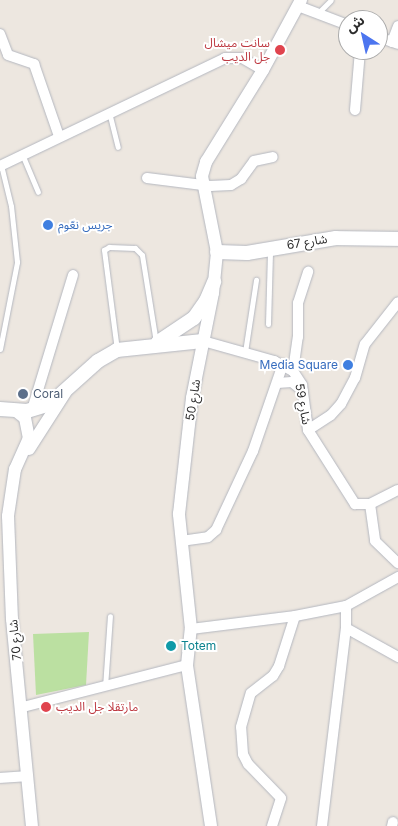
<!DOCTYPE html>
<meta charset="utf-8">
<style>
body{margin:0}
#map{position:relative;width:398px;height:826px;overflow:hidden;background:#ede7e0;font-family:Inter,"Noto Sans Arabic",sans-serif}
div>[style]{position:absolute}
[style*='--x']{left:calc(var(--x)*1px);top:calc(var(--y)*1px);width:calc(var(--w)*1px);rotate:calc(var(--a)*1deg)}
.green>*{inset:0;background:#bbe0a1}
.roads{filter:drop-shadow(0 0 1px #b4b7bf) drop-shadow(0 0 1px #b4b7bf)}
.service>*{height:5px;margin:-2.5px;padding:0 2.5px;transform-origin:2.5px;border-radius:2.5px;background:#fff}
.minor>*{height:10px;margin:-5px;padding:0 5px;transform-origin:5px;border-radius:5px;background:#fff}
.tertiary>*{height:12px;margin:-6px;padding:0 6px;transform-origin:6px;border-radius:6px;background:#fff}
.secondary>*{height:14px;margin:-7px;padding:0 7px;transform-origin:7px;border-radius:7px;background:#fff}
.dots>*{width:14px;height:14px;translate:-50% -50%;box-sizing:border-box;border:2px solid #fff;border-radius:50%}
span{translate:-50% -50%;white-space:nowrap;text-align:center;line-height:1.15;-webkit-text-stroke:4px #fff;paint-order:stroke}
.health-label{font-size:12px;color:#be3a42}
.right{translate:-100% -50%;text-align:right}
.left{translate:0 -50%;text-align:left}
.shop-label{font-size:12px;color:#366cbe}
.street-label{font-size:12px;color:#2d2d2d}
.service-label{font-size:12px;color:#4e5e75}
.culture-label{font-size:12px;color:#0d838f}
.north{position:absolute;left:338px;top:10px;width:50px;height:50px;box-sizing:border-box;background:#fff;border:1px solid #ababab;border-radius:50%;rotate:325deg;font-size:14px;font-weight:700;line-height:20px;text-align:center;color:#2d2d2d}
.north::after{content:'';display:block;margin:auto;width:18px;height:22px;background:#4c75ef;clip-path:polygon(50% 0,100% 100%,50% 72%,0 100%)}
</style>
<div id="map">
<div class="green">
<div style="clip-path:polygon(89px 632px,86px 685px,36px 695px,33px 634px)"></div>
</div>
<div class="roads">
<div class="service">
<div style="--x:318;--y:13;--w:18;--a:-45"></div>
<div style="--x:109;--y:112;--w:36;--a:76"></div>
<div style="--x:22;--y:154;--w:41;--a:67.2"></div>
<div style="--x:268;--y:324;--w:72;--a:-88.4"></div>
<div style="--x:0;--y:349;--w:89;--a:-78.9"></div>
<div style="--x:17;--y:262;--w:56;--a:-96.1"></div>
<div style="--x:11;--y:206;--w:42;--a:-103.7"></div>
<div style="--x:117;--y:350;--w:101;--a:-97.4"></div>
<div style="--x:104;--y:250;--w:6;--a:-31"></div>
<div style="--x:109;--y:247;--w:26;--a:2"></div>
<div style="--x:135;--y:248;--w:10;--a:45"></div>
<div style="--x:142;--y:255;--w:88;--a:80.9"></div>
<div style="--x:245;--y:352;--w:73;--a:-81.3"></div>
<div style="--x:105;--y:687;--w:71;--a:-86"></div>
</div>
<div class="minor">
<div style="--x:298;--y:6;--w:53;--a:20.8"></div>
<div style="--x:0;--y:34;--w:22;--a:69"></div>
<div style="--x:8;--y:55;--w:28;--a:19"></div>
<div style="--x:34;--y:64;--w:76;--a:70.9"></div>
<div style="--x:378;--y:37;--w:21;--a:19"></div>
<div style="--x:392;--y:42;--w:17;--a:-69"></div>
<div style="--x:355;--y:110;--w:60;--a:-85.2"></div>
<div style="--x:0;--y:166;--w:250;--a:-25.6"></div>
<div style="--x:225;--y:58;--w:17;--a:0"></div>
<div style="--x:242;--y:58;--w:24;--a:30"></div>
<div style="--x:147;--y:178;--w:64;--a:7.2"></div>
<div style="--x:210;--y:186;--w:21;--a:-3"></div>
<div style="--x:231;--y:185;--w:12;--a:-31"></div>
<div style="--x:241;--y:179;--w:22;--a:-54"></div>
<div style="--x:254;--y:161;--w:19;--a:-12"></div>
<div style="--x:203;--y:341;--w:74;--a:15.7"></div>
<div style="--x:274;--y:361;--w:21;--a:28"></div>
<div style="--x:293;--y:371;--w:17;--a:57"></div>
<div style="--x:302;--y:385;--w:45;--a:82.4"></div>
<div style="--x:308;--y:430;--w:88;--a:57.6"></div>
<div style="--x:355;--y:504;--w:15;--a:0"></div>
<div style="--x:370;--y:504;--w:31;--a:-27"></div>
<div style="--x:293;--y:371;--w:34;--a:-82"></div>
<div style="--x:298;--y:337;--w:34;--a:-90"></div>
<div style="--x:298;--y:303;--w:33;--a:-72"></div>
<div style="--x:277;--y:383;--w:15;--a:-4"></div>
<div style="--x:292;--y:382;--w:14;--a:39"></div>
<div style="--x:32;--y:410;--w:141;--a:-73.1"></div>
<div style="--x:308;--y:430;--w:27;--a:-33"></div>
<div style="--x:331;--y:415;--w:15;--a:-48"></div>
<div style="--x:341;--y:404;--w:30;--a:-62"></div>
<div style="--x:355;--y:378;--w:35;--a:-74"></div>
<div style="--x:365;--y:344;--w:53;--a:-51.8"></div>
<div style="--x:370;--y:504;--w:37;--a:82"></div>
<div style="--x:375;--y:541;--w:32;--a:44"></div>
<div style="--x:181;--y:541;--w:27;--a:-8"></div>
<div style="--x:208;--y:537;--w:11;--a:-41"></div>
<div style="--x:216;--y:530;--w:87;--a:-64.9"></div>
<div style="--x:253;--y:451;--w:92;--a:-71"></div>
<div style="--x:346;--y:628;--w:60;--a:29.1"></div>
<div style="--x:191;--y:629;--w:105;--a:-7.1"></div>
<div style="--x:295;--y:616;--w:52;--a:-11.1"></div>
<div style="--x:346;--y:606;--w:60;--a:-29.1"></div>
<div style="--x:23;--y:707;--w:169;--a:-14.4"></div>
<div style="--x:0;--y:778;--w:28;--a:-4"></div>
<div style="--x:272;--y:826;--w:29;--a:-72"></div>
<div style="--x:281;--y:798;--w:47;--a:-134.1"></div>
<div style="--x:248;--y:764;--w:11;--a:-117"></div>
<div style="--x:243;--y:754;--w:27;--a:-94"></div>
<div style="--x:241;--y:727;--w:35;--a:-74"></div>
<div style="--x:251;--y:693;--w:28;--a:-38"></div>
<div style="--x:273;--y:676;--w:12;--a:-59"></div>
<div style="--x:279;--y:666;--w:52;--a:-72.3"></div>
<div style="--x:322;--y:826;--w:199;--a:-83.1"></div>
<div style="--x:346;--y:628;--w:22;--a:-90"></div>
<div style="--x:392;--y:826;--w:4;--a:-76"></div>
</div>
<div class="tertiary">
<div style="--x:15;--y:410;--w:13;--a:39"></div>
<div style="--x:25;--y:418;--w:20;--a:79"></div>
<div style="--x:29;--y:438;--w:34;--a:114"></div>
<div style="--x:15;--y:469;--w:48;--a:98.5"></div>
<div style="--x:8;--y:516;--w:103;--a:87.8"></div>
<div style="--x:12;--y:619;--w:208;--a:84.5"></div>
<div style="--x:29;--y:449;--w:67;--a:-57.3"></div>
<div style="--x:211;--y:826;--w:163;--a:-98.5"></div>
<div style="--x:187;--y:665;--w:36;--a:-84"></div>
<div style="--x:191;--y:629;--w:116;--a:-96"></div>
<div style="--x:179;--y:514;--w:117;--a:-83.6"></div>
<div style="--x:192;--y:398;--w:107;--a:-78.7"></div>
<div style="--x:213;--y:293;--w:41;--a:-84.4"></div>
<div style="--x:217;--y:252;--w:77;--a:-101.2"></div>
<div style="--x:202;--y:176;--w:15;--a:-74"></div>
<div style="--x:206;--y:162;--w:108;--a:-58.2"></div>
<div style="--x:263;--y:70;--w:80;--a:-61.5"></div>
</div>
<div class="secondary">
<div style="--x:217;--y:252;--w:30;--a:2"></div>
<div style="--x:247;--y:253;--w:90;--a:-9.6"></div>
<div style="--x:336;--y:238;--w:62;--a:0.9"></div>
<div style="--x:158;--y:342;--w:43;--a:-33.7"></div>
<div style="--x:194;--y:318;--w:21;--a:-55"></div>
<div style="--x:206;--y:301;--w:21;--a:-67"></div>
<div style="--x:0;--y:409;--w:27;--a:4"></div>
<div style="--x:27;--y:411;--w:24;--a:-17"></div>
<div style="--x:50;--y:404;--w:64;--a:-41.9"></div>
<div style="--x:98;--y:361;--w:22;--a:-30"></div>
<div style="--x:117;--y:350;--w:86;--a:-6"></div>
</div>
</div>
<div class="dots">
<div style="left:280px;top:50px;background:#e0444e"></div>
<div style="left:48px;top:225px;background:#3f7fe0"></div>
<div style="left:348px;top:365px;background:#3f7fe0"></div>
<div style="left:23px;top:394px;background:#5c6f8a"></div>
<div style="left:171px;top:646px;background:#0f9aa8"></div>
<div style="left:46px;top:707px;background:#e0444e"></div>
</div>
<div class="health-label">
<span class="right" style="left:270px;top:50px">سانت ميشال<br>جل الديب</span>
<span class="left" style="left:56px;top:707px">مارتقلا جل الديب</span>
</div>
<div class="shop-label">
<span class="left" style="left:58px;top:225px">جريس نعّوم</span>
<span class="right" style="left:338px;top:365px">Media Square</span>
</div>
<div class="street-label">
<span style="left:307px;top:242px;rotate:-9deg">شارع 67</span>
<span style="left:193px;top:400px;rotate:-81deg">شارع 50</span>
<span style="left:303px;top:404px;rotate:80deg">شارع 59</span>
<span style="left:15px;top:640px;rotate:-96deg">شارع 70</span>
</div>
<div class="service-label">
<span class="left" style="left:33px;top:394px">Coral</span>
</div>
<div class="culture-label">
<span class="left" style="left:181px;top:646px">Totem</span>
</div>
<div class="north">ش</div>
</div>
